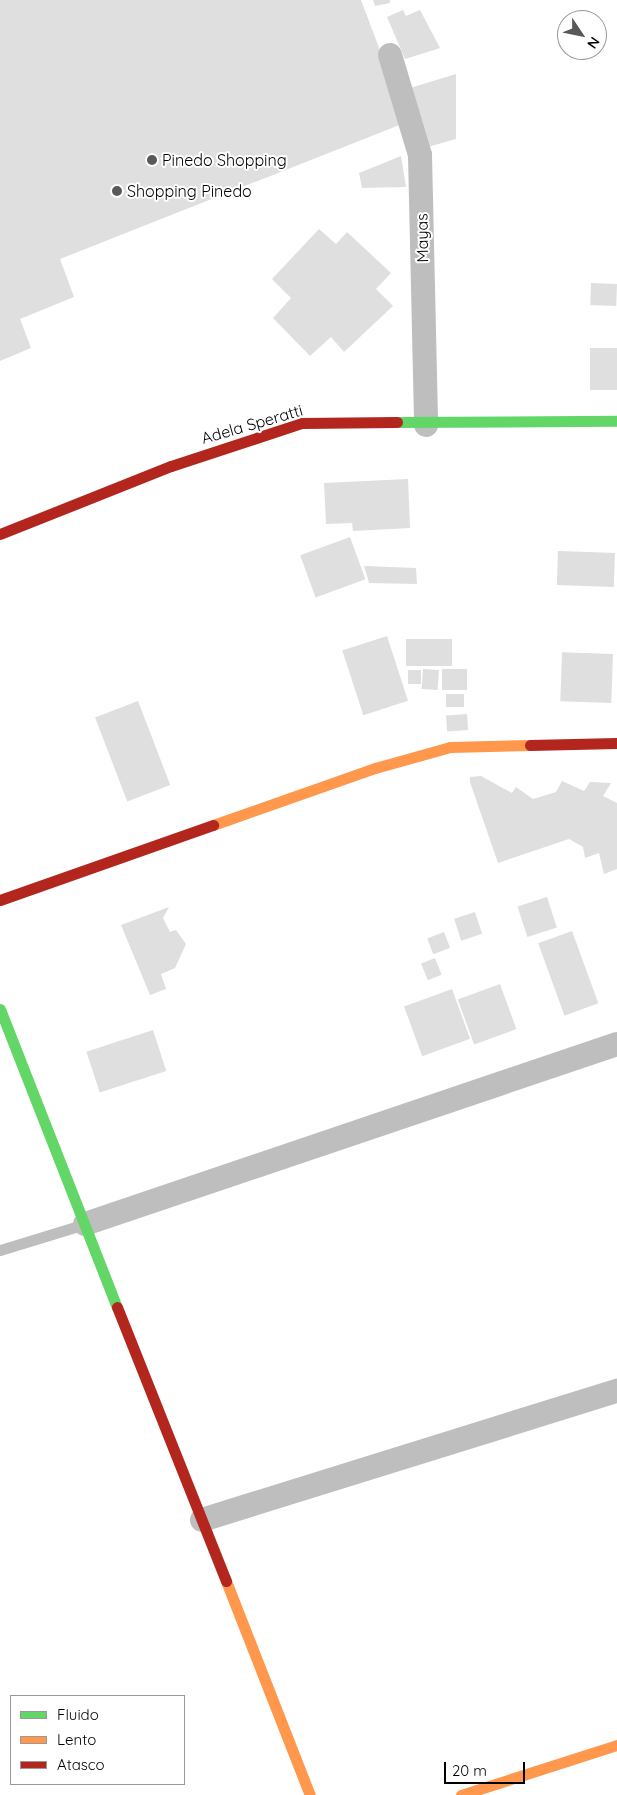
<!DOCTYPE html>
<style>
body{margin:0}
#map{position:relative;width:617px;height:1795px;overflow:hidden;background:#fff;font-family:Quicksand,sans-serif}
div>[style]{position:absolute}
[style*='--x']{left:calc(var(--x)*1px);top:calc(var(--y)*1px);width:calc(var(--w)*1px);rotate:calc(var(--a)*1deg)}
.building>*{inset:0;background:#dfdfdf;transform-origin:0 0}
.lane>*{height:11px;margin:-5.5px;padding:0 5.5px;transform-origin:5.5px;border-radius:5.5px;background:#bebebe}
.street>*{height:24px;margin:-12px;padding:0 12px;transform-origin:12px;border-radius:12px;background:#bebebe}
.fast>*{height:11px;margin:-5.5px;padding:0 5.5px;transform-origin:5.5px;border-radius:5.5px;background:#63d668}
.slow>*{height:11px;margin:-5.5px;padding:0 5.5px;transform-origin:5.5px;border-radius:5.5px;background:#ff974d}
.jam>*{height:11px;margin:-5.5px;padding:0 5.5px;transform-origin:5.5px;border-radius:5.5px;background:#b3261e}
.dots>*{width:14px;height:14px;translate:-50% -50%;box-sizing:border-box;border:2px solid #fff;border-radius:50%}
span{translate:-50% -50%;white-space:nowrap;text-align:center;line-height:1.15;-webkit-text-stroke:4px #fff;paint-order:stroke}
.poi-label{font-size:16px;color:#000}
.left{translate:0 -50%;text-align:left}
.street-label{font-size:16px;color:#000}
.legend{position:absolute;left:10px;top:1695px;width:175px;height:90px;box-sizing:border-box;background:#fff;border:1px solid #999;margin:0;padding:6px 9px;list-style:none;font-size:15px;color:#000}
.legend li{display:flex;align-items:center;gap:10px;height:25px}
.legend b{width:25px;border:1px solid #999}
.north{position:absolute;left:557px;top:10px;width:50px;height:50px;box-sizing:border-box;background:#fff;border:1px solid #999;border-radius:50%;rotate:124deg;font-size:14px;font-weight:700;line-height:20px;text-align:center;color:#000}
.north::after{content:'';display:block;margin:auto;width:18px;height:22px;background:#595959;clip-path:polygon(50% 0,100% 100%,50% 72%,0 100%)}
.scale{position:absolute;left:444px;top:1762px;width:81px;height:22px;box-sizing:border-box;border:2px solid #000;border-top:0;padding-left:6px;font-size:15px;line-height:18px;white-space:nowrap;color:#000;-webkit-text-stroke:4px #fff;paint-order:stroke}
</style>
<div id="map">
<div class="building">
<div style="clip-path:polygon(0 0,361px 0,407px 122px,60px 259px,74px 297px,20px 319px,31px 348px,0 361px)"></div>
<div style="clip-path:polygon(373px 0,390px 0,390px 3px,375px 6px)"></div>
<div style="clip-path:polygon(403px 10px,406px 16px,420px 10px,440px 48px,405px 59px,387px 17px)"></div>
<div style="clip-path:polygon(456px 74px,456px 139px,428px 147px,410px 88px)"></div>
<div style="clip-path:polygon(401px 156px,406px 187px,362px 188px,359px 173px)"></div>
<div style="clip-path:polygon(319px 229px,336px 244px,347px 232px,391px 273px,376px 289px,393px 306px,344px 352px,331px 337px,310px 356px,273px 318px,291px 298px,272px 279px)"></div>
<div style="left:591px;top:283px;width:26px;height:22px;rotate:2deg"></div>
<div style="left:590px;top:348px;width:27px;height:42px"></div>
<div style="clip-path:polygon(408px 479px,410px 528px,353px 531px,352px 523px,326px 524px,324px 483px)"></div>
<div style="left:350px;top:537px;width:45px;height:53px;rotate:70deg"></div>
<div style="left:558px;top:551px;width:57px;height:34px;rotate:2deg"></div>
<div style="clip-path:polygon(364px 566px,416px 568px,417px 584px,369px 583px)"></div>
<div style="left:387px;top:636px;width:68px;height:47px;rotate:72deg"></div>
<div style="left:406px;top:639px;width:46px;height:27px"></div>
<div style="left:613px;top:654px;width:49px;height:51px;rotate:92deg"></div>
<div style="left:423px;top:669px;width:16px;height:20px;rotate:4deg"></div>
<div style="left:442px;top:669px;width:25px;height:21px"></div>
<div style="left:408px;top:670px;width:13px;height:14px"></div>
<div style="left:446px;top:694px;width:18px;height:13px"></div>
<div style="left:138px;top:701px;width:90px;height:46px;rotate:69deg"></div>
<div style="left:467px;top:714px;width:16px;height:21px;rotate:86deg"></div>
<div style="clip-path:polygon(481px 776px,512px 793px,516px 787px,533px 799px,556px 792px,562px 781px,584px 791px,590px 782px,611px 783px,603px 796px,617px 803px,617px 869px,604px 874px,599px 853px,585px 858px,583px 847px,569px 839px,498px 863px,470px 782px,470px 777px)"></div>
<div style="left:547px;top:897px;width:32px;height:31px;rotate:72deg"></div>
<div style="clip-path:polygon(169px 907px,163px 918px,170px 932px,176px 930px,186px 944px,175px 968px,161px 974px,166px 989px,150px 995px,121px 925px)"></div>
<div style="left:475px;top:912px;width:23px;height:22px;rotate:72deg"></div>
<div style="left:572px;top:931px;width:77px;height:36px;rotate:70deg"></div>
<div style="left:444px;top:932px;width:17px;height:18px;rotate:69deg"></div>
<div style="left:435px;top:958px;width:18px;height:15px;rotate:68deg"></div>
<div style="left:500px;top:984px;width:48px;height:45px;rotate:70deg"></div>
<div style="left:452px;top:989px;width:53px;height:51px;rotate:70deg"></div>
<div style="left:153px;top:1030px;width:43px;height:70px;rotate:72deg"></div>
</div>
<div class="lane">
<div style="--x:0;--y:1250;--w:89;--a:-17"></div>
</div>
<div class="street">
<div style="--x:390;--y:55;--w:104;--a:73.3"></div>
<div style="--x:420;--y:155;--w:270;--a:88.7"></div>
<div style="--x:85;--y:1224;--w:562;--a:-18.69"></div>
<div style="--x:202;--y:1520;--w:435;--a:-17.3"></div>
</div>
<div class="fast">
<div style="--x:397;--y:422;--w:220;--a:-0.3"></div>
<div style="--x:0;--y:1009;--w:320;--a:68.6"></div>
</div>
<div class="slow">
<div style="--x:213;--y:825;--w:172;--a:-19.4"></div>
<div style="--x:375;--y:768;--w:78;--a:-15.6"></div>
<div style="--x:450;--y:747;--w:80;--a:-1.4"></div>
<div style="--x:226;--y:1581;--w:230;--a:68.6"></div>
<div style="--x:461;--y:1795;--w:164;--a:-17.8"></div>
</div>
<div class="jam">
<div style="--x:0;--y:534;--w:184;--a:-21.7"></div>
<div style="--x:171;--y:466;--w:138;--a:-18.2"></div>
<div style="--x:302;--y:423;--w:95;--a:-0.6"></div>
<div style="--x:530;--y:745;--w:87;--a:-1.3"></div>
<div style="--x:0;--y:900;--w:226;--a:-19.4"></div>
<div style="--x:117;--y:1307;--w:295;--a:68.3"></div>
</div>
<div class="dots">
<div style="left:152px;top:160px;background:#595959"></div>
<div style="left:117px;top:191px;background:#595959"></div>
</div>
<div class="poi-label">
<span class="left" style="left:162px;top:160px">Pinedo Shopping</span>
<span class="left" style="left:127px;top:191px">Shopping Pinedo</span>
</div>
<div class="street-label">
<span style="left:422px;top:238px;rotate:-91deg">Mayas</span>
<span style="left:252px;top:424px;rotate:-16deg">Adela Speratti</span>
</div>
<ul class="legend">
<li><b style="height:6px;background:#63d668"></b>Fluido</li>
<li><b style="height:6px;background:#ff974d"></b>Lento</li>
<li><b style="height:6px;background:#b3261e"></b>Atasco</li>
</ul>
<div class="north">N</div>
<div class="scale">20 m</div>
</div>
